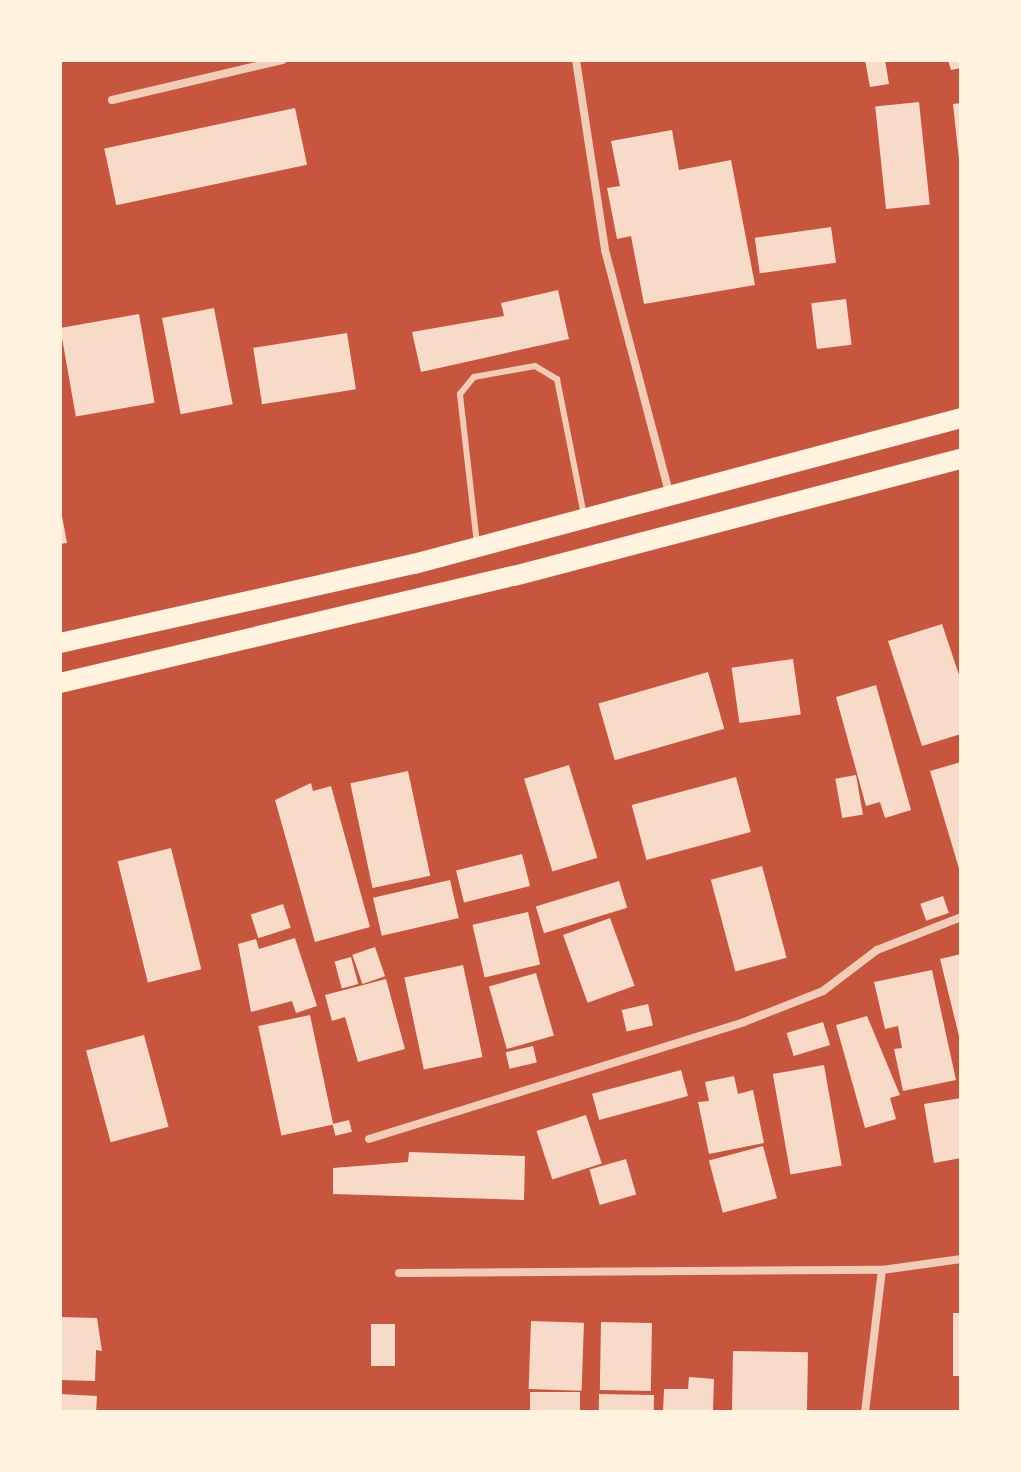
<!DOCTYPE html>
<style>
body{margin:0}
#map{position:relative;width:1021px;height:1472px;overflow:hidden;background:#c8553d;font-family:"PT Sans",sans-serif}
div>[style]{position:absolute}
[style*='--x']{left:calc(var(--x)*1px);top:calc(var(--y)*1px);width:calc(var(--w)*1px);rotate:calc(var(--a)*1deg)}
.building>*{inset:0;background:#f7dbc8;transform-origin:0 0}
.service>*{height:6px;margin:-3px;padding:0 3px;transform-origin:3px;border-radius:3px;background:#f1ccb7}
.minor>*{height:8px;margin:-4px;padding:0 4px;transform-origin:4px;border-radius:4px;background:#f1ccb7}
.primary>*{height:20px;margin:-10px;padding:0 10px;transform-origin:10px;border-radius:10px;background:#fff3e0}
span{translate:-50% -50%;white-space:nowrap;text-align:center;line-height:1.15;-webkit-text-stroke:6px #fff3e0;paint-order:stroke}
.frame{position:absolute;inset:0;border:62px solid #fff3e0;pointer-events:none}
</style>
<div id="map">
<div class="building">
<div style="clip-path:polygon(865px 60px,885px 60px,889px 84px,870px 87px)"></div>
<div style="clip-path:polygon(948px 60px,961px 60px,961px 68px,951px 70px)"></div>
<div style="left:919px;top:102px;width:103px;height:44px;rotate:84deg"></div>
<div style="clip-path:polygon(961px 103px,961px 160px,959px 160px,953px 104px)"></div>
<div style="left:295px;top:108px;width:58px;height:195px;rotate:78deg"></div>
<div style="clip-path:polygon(672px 130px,679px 170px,731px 160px,755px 285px,644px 304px,631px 236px,617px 239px,607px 188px,620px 186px,611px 141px)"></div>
<div style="left:831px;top:227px;width:36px;height:77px;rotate:82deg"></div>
<div style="clip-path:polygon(558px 290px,569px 339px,421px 372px,412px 332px,504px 316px,501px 303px)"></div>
<div style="left:846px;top:299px;width:46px;height:35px;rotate:83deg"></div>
<div style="left:214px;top:308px;width:98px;height:53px;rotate:79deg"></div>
<div style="left:139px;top:314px;width:90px;height:80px;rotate:80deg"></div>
<div style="left:347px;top:333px;width:57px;height:95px;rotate:81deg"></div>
<div style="clip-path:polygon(60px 505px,67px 543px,60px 544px)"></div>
<div style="clip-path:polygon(942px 624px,961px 681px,961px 734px,922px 746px,888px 641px)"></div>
<div style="left:793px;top:659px;width:56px;height:62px;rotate:82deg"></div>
<div style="left:708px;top:672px;width:59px;height:114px;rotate:74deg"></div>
<div style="clip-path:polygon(876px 685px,911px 810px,885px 818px,880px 802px,866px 806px,836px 697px)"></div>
<div style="clip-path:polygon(961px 762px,961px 872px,960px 872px,930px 771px)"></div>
<div style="left:569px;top:765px;width:97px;height:47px;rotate:73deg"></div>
<div style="left:408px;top:771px;width:107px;height:59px;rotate:78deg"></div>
<div style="left:856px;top:775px;width:40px;height:21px;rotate:80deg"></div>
<div style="left:736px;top:777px;width:57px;height:108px;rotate:75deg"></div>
<div style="clip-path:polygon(311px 783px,313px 791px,331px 786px,370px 927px,315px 942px,275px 800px)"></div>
<div style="left:171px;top:848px;width:125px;height:55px;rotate:76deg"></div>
<div style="left:522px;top:854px;width:33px;height:68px;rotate:76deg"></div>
<div style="left:762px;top:866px;width:95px;height:53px;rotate:75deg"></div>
<div style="left:450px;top:880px;width:39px;height:79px;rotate:77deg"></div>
<div style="left:619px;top:881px;width:28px;height:87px;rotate:73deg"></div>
<div style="left:943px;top:896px;width:18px;height:24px;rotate:71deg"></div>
<div style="left:283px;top:904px;width:25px;height:34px;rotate:72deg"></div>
<div style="left:528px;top:912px;width:54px;height:57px;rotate:77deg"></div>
<div style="left:610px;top:918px;width:72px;height:50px;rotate:70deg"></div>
<div style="clip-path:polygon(295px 938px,317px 1006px,296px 1013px,292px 1001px,251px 1012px,238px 944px,256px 939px,259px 949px)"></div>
<div style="left:375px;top:947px;width:31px;height:24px;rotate:71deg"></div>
<div style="clip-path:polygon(961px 954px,961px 1040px,960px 1040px,940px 959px)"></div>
<div style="left:351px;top:957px;width:28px;height:17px;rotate:75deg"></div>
<div style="left:463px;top:965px;width:94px;height:60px;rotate:78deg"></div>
<div style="clip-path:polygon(932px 970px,956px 1080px,903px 1091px,894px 1049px,902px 1048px,898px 1026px,885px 1029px,874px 982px)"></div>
<div style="left:536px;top:973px;width:65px;height:49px;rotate:74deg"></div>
<div style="clip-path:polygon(386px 979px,405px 1049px,358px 1062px,345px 1017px,332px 1021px,325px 995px)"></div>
<div style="left:648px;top:1004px;width:22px;height:27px;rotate:77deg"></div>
<div style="left:310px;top:1015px;width:112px;height:53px;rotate:78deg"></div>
<div style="clip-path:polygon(867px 1016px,900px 1095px,890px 1098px,896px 1119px,865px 1128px,836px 1025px)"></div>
<div style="left:823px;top:1022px;width:24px;height:38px;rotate:73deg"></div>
<div style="left:144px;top:1035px;width:95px;height:60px;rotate:75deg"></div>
<div style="left:533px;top:1046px;width:17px;height:28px;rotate:77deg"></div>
<div style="left:824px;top:1065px;width:102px;height:52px;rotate:80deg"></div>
<div style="left:681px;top:1070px;width:27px;height:92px;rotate:75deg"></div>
<div style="clip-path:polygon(734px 1076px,738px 1094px,753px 1090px,764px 1143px,709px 1154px,698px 1102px,709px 1101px,705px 1082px)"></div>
<div style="clip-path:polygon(961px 1098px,961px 1158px,934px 1163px,924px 1104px)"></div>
<div style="left:586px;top:1115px;width:51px;height:52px;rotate:72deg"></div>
<div style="left:349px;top:1120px;width:12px;height:17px;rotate:76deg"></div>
<div style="left:763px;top:1146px;width:54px;height:56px;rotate:75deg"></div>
<div style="clip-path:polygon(409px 1152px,525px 1156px,524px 1200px,333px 1194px,333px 1168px,408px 1162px)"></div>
<div style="left:626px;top:1159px;width:37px;height:38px;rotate:74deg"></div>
<div style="left:953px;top:1313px;width:8px;height:63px"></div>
<div style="clip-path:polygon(60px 1317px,97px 1318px,102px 1351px,96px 1350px,95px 1381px,60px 1380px)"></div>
<div style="left:531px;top:1321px;width:53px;height:68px;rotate:2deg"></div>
<div style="left:601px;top:1322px;width:51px;height:68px;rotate:1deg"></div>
<div style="left:371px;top:1324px;width:24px;height:42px"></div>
<div style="left:733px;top:1351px;width:75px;height:61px;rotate:1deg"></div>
<div style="clip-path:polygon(689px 1377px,714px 1379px,713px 1412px,663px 1412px,664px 1389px,688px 1389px)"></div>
<div style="left:530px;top:1392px;width:50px;height:20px"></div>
<div style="left:60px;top:1394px;width:37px;height:18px;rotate:3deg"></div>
<div style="left:599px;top:1394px;width:55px;height:18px;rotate:1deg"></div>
</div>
<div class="service">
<div style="--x:477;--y:544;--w:151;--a:-96.5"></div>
<div style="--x:460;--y:394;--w:22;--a:-51"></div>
<div style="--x:474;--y:377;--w:62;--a:-10.2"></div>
<div style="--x:535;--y:366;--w:26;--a:31"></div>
<div style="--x:557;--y:379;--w:139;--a:78.8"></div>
</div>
<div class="minor">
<div style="--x:576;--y:60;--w:192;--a:81.3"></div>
<div style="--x:605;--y:250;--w:254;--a:75.2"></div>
<div style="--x:112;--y:100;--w:175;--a:-13.2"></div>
<div style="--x:369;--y:1139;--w:393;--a:-17.3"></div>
<div style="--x:744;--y:1022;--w:85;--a:-21.4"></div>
<div style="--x:823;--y:991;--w:68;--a:-37.2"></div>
<div style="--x:877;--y:950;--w:90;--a:-21.4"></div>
<div style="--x:399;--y:1273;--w:483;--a:-0.4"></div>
<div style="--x:882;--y:1270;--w:80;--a:-7.9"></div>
<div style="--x:865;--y:1412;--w:143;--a:-83.2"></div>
</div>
<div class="primary">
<div style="--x:60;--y:643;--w:363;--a:-12.6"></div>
<div style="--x:414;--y:564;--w:566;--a:-14.94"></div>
<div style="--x:60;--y:683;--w:466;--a:-13.3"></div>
<div style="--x:514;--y:576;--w:462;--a:-14.7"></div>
</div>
<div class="frame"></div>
</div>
